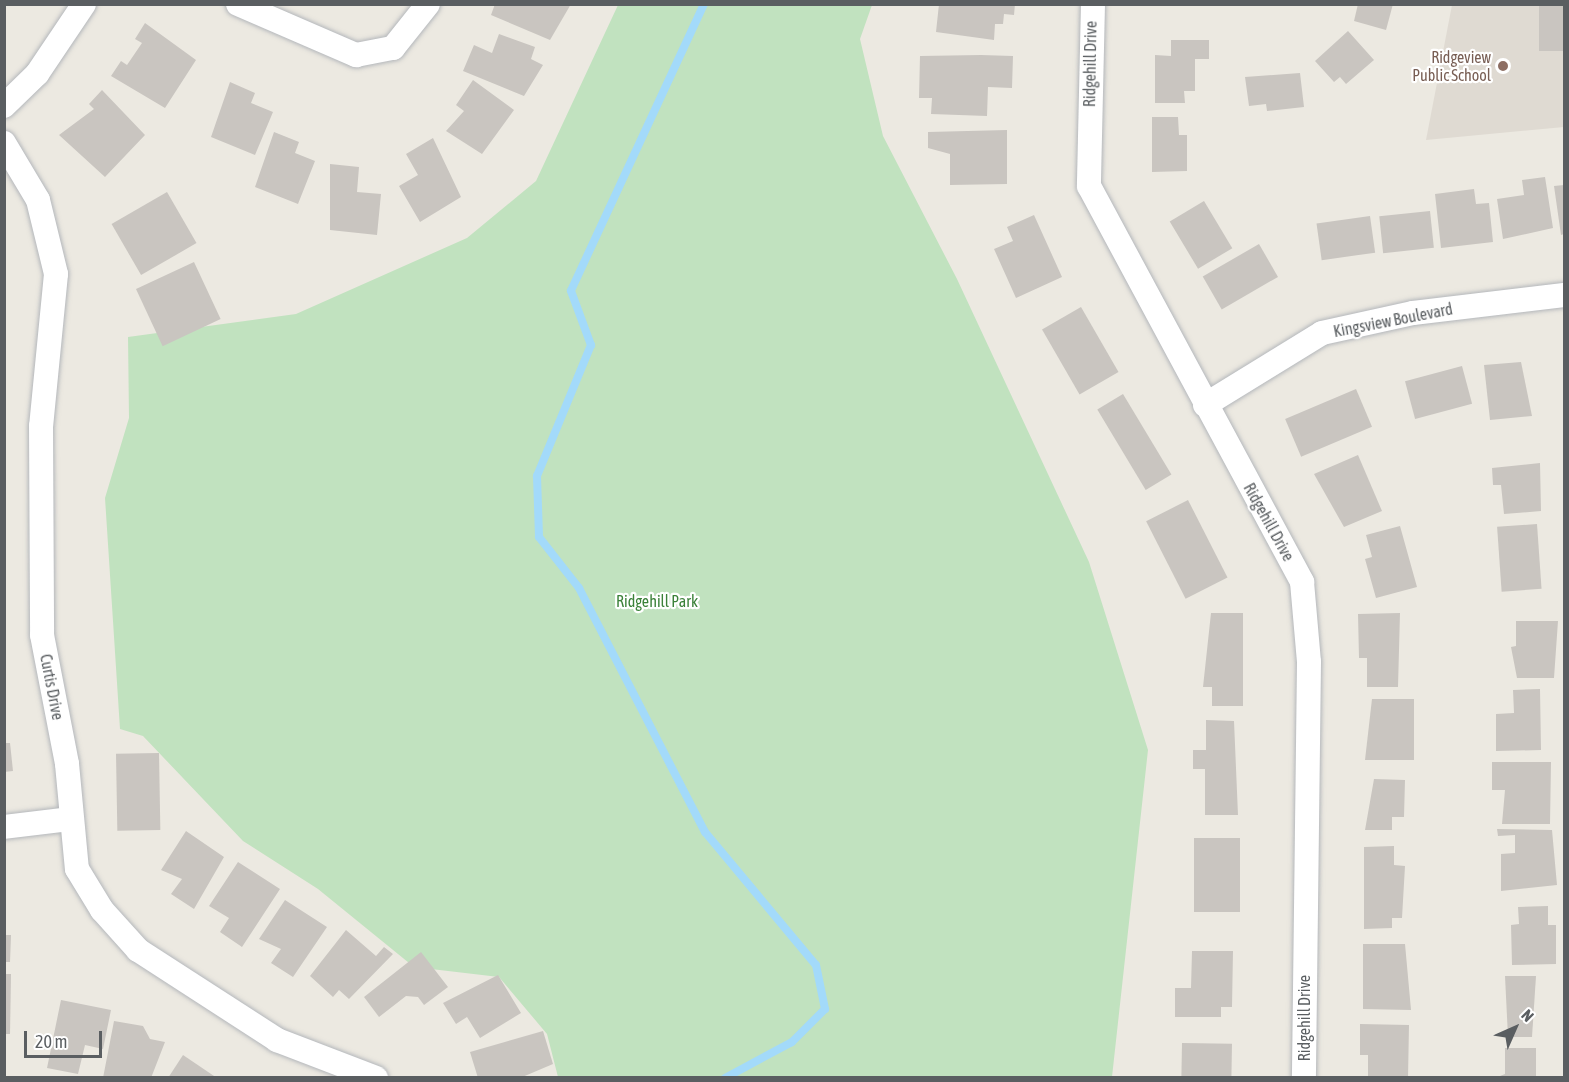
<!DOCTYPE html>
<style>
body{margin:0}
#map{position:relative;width:1569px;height:1082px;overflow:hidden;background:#ece9e1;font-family:"Asap Condensed",sans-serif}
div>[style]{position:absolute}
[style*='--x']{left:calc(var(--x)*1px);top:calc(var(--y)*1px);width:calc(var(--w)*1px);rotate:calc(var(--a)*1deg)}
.education>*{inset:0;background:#dfdad2}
.green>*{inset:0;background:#c1e2bf}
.stream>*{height:8px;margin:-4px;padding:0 4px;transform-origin:4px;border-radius:4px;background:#a3dafa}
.building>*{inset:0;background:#c9c5c0;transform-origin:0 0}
.roads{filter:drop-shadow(0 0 2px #b4b7bb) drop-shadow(0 0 2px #b4b7bb)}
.minor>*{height:24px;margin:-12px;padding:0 12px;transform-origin:12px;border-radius:12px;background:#fff}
.dots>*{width:16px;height:16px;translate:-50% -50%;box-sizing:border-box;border:3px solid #fff;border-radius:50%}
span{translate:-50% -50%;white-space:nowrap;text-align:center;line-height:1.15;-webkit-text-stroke:4.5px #fff;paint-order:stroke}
.education-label{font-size:16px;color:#785e54}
.right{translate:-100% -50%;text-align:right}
.street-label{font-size:16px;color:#5a5e61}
.park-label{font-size:16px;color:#3b8139}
.frame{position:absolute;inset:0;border:6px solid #5a5e61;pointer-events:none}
.north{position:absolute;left:1485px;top:998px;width:60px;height:60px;-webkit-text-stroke:4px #fff;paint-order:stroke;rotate:45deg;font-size:16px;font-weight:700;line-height:24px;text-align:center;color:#5a5e61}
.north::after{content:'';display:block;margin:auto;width:21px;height:27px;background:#5a5e61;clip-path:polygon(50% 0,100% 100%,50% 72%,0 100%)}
.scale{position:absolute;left:24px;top:1031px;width:78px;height:27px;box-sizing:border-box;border:3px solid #5a5e61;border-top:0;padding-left:8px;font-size:18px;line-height:21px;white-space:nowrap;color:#5a5e61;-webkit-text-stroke:4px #fff;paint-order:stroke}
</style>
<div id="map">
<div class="education">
<div style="clip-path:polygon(1452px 5px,1564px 5px,1564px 127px,1426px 140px)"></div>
</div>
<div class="green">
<div style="clip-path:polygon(618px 5px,872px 5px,860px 39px,883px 136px,957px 279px,1089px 562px,1148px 750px,1112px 1077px,558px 1077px,547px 1034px,499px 977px,414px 967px,318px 889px,243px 841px,143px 736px,120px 729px,105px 498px,129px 418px,128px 337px,296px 314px,467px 238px,536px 181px)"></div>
</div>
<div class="stream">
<div style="--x:704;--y:4;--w:316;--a:114.9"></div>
<div style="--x:571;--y:291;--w:58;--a:69.7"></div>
<div style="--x:591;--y:345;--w:142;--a:112.4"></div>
<div style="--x:537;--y:476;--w:61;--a:88.1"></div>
<div style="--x:539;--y:537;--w:65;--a:51.9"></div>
<div style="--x:579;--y:588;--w:275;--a:62.7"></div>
<div style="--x:705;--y:832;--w:173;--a:50.2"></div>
<div style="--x:816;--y:965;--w:45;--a:78.4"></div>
<div style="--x:825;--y:1009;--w:47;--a:135"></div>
<div style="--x:792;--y:1042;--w:76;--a:151.8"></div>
</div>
<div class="building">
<div style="clip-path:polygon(495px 4px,571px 4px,550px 40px,491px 15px)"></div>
<div style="clip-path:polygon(939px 4px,1015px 4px,1014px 15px,1004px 14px,1003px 24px,995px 24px,994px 40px,936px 32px)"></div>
<div style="clip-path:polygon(1358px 4px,1393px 4px,1386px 30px,1354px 21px)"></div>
<div style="left:1539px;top:4px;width:25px;height:47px"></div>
<div style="clip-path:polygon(145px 23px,196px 60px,165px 108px,111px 76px,121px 61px,127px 65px,142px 43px,135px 39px)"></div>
<div style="clip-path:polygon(1348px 31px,1374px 60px,1346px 84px,1340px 77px,1334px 82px,1315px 61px)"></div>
<div style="clip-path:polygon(499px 34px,535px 47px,531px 59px,543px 65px,524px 96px,463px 71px,474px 45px,492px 53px)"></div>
<div style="clip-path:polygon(1171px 40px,1209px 40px,1209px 59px,1195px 59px,1195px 91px,1184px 91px,1185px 103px,1155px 103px,1155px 55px,1171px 56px)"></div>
<div style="clip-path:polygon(981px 55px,1013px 56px,1012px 88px,988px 87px,987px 116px,931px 114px,932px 98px,919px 98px,920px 56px)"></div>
<div style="clip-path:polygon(1300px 73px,1304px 107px,1267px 111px,1266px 104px,1249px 106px,1245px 77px)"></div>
<div style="clip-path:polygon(473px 80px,514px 110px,482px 154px,446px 131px,464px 111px,456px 105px)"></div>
<div style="clip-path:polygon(230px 82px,255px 93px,251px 103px,273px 112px,255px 155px,211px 137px)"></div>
<div style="clip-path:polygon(102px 90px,145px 135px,105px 177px,59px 135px,94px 109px,89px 104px)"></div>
<div style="clip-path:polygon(1152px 117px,1178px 117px,1179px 135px,1187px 135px,1187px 171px,1152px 172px)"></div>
<div style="clip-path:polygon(1007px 130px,1007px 184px,950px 185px,950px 154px,928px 148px,928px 132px)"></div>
<div style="clip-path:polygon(274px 132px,299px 142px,295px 153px,315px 161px,298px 204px,255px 187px)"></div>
<div style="clip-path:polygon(433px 138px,461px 197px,420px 222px,399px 186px,418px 175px,406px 154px)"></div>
<div style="clip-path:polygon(330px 164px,359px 167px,357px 192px,381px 194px,377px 235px,330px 230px)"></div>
<div style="clip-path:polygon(1545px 177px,1553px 228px,1503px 239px,1497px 199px,1524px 195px,1522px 180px)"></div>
<div style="clip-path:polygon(1564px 185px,1564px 234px,1561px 235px,1554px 186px)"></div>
<div style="clip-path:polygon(1474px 189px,1476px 204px,1489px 203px,1493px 242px,1441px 248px,1435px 194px)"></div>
<div style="left:167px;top:192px;width:59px;height:64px;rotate:60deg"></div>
<div style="left:1204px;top:201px;width:55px;height:40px;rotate:59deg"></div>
<div style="left:1430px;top:211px;width:37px;height:51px;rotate:84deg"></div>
<div style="clip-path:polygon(1034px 215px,1062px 277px,1016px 298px,994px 249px,1013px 241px,1007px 227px)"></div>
<div style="left:1370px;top:216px;width:37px;height:54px;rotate:82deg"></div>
<div style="left:1259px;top:244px;width:38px;height:65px;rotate:60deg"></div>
<div style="left:194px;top:262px;width:63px;height:64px;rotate:65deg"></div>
<div style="left:1081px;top:307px;width:75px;height:45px;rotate:60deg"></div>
<div style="clip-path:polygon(1521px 362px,1532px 416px,1490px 420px,1484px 365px)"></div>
<div style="left:1462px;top:366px;width:39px;height:59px;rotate:75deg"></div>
<div style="left:1356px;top:389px;width:41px;height:77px;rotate:67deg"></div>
<div style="left:1123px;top:394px;width:94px;height:30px;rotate:59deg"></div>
<div style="clip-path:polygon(1358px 455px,1382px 511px,1344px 527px,1314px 474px)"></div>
<div style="clip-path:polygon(1540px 463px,1541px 511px,1504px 514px,1501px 485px,1493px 485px,1492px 468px)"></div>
<div style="left:1188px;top:500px;width:87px;height:47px;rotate:63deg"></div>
<div style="left:1537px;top:524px;width:65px;height:40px;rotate:86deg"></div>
<div style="clip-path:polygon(1400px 526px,1417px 587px,1376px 598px,1365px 559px,1372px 557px,1366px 535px)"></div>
<div style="clip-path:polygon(1211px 613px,1243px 613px,1243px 706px,1212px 706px,1212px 687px,1203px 687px)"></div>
<div style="clip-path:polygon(1400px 613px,1398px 687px,1367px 687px,1367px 658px,1359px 658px,1358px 614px)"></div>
<div style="clip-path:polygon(1516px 621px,1558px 621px,1554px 678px,1517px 678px,1511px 647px,1516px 646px)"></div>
<div style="clip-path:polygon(1540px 689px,1541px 750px,1496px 751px,1496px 714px,1514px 713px,1513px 690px)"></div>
<div style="clip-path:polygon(1372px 699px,1414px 699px,1414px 760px,1365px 760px)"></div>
<div style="clip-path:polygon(1206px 720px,1234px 721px,1238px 815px,1205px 815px,1205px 769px,1193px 769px,1193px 750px,1206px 750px)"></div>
<div style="clip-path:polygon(4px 743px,10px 743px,13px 771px,4px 772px)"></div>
<div style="left:159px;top:753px;width:77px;height:43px;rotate:89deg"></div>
<div style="clip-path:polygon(1492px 762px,1551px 762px,1550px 824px,1502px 824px,1505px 790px,1492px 790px)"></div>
<div style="clip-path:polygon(1374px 779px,1405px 780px,1404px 817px,1392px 817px,1392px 830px,1365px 830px)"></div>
<div style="clip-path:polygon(1497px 829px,1552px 830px,1557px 885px,1501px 891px,1501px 854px,1515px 853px,1515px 835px,1498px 836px)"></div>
<div style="clip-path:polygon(186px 831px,224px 857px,194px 909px,171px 894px,182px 879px,161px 870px)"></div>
<div style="left:1194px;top:838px;width:46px;height:74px"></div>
<div style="clip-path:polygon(1394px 846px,1394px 865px,1405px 866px,1402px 918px,1392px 918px,1392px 928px,1364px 929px,1364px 847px)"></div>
<div style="clip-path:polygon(238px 862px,280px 889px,242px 947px,220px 932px,229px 918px,209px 906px)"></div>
<div style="clip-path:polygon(285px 900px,327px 927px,293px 977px,271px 963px,281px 949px,259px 939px)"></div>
<div style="clip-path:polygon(1548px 906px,1548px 925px,1556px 925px,1556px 964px,1512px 965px,1511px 925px,1519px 924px,1518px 907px)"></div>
<div style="clip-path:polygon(346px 930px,376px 956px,384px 947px,393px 954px,349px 999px,339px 990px,333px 997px,310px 976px)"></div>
<div style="clip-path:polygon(4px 935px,11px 935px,10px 962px,4px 962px)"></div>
<div style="clip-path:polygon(1363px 944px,1405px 944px,1411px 1010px,1363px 1009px)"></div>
<div style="clip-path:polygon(1192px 951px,1233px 951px,1232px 1007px,1221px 1007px,1221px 1017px,1175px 1017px,1175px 988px,1191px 988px)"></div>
<div style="clip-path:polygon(421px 952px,448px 987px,424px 1005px,418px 997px,406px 996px,379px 1017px,364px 997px)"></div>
<div style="clip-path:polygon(4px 974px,11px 974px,10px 1034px,4px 1034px)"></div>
<div style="clip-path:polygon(498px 975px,521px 1013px,480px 1038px,467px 1017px,456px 1024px,443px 1003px)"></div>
<div style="clip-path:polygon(1505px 976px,1536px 976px,1532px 1037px,1508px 1037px)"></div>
<div style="clip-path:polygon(61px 1000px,111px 1010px,103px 1049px,85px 1045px,78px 1074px,47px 1068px)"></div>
<div style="clip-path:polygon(114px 1021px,143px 1026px,150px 1039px,165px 1042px,151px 1078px,103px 1078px)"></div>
<div style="clip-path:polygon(1360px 1024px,1409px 1025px,1408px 1078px,1368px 1078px,1368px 1055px,1360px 1055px)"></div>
<div style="clip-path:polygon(543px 1031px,553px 1064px,520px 1078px,478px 1078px,470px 1052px)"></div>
<div style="left:1182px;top:1043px;width:50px;height:35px;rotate:1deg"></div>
<div style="clip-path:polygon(1505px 1048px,1536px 1048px,1536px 1078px,1495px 1078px,1505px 1074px)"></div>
<div style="clip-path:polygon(183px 1055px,217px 1078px,168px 1078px)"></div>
</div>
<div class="roads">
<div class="minor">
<div style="--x:238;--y:4;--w:129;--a:23.4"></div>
<div style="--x:356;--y:55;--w:38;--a:-11"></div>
<div style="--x:393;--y:48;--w:56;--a:-51.5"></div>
<div style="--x:1093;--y:4;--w:182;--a:91.3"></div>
<div style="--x:1089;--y:186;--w:450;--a:61.7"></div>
<div style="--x:1302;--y:582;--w:80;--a:85"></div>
<div style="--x:1309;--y:662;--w:416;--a:90.7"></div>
<div style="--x:4;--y:106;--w:46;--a:-44.1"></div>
<div style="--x:37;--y:74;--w:84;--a:-56.1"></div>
<div style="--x:4;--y:143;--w:66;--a:59.2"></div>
<div style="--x:38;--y:200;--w:76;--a:76.3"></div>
<div style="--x:56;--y:274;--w:153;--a:95.6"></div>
<div style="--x:41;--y:426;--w:209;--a:89.7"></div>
<div style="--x:42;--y:635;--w:131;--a:79"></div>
<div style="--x:67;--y:764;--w:105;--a:84.6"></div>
<div style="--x:77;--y:869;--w:48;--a:58.6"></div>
<div style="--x:102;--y:910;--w:54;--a:48"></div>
<div style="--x:138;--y:950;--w:166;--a:32.9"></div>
<div style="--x:277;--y:1040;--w:106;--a:21"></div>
<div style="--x:1205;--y:405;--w:137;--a:-31.6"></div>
<div style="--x:1322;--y:333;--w:93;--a:-12.4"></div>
<div style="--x:1413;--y:313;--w:152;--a:-6.8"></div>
<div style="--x:4;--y:827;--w:66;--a:-6.9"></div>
</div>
</div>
<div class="dots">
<div style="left:1503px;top:66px;background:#8d6e63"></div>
</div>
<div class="education-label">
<span class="right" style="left:1491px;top:66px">Ridgeview<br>Public School</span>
</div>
<div class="street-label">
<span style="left:1090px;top:64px;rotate:-89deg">Ridgehill Drive</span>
<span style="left:1393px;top:320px;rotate:-11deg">Kingsview Boulevard</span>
<span style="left:1269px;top:522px;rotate:61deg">Ridgehill Drive</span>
<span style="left:52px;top:687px;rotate:79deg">Curtis Drive</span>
<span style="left:1304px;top:1018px;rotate:-90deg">Ridgehill Drive</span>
</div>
<div class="park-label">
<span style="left:657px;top:601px">Ridgehill Park</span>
</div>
<div class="frame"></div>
<div class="north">N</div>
<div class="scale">20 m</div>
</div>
